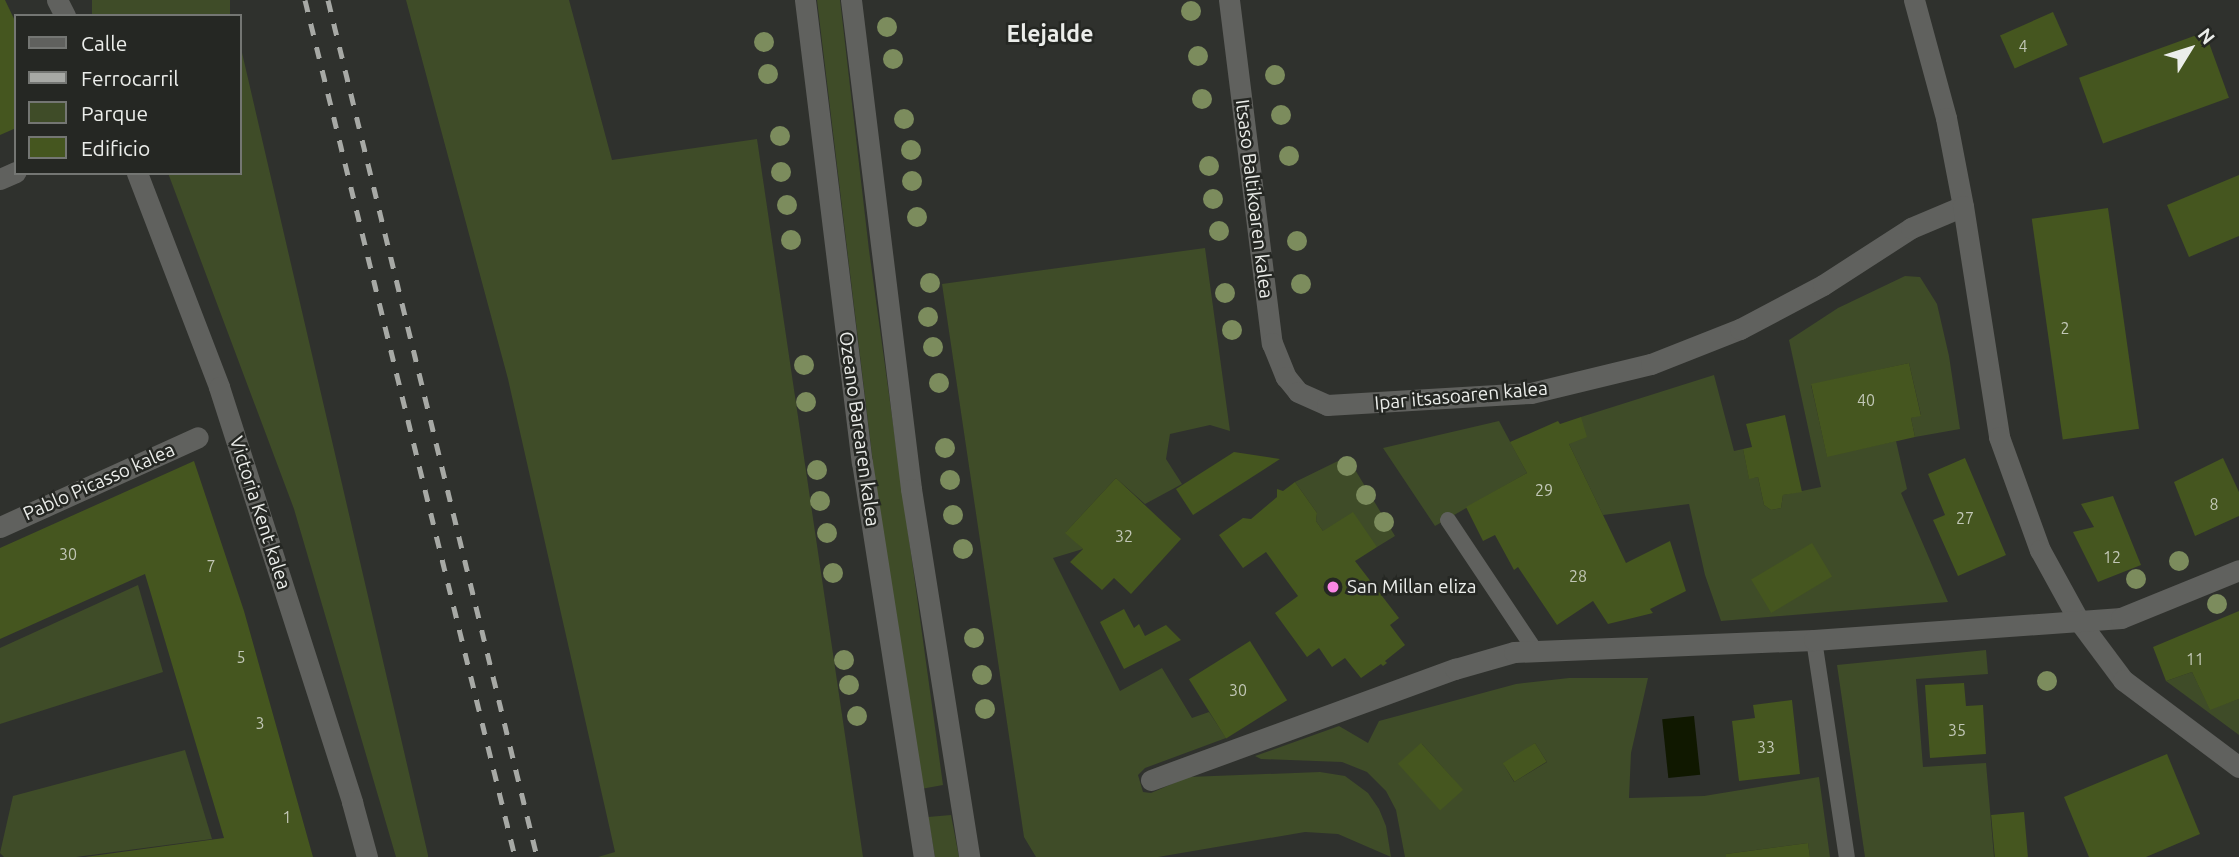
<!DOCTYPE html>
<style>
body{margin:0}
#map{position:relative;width:2239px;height:857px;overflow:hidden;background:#2f312d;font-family:Ubuntu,sans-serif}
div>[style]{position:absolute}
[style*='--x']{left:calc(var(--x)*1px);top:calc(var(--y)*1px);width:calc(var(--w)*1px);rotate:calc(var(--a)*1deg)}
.green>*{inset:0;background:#3f4c28;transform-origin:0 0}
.water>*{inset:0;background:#101800;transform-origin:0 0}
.building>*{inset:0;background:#45561f;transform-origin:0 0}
.lane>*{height:16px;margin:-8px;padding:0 8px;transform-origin:8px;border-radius:8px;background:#60615e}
.street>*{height:21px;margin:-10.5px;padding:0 10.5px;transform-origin:10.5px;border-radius:10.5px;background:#60615e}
.rail>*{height:5px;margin-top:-2.5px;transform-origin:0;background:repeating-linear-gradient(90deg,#a7a9a5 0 12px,transparent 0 24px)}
.trees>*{width:20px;height:20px;margin:-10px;border-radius:50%;background:#7c8c5d}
.dots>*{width:19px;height:19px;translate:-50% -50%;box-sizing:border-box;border:4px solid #252723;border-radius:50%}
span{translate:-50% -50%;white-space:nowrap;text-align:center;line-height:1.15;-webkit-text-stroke:5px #252723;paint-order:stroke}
.number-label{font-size:16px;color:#c2c7b7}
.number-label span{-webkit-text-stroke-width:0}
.street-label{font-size:19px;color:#ebedea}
.poi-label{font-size:19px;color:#ebedea}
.left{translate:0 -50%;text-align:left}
.quarter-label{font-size:23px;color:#ebedea;font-weight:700}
.legend{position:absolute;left:14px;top:14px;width:228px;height:161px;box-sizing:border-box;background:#252723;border:2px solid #747673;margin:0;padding:9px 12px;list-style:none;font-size:21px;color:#ebedea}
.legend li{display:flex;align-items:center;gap:14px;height:35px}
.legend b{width:35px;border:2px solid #747673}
.north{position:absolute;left:2155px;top:14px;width:70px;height:70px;-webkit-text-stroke:5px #252723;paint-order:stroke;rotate:52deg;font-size:19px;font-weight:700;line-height:28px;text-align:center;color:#ebedea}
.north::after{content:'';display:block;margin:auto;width:24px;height:32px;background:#ebedea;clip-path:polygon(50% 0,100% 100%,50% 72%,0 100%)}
</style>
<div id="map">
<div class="green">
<div style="left:92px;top:0;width:138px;height:17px"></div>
<div style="clip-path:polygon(406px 0,569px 0,612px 160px,757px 139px,863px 857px,598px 857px,615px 852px,508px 379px)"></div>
<div style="clip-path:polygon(817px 0,840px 0,869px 250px,943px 785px,921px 789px,877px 496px)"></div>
<div style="clip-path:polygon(240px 44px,428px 855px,428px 857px,396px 857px,294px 509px,168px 173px,240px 173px)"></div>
<div style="clip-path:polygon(1205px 248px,1230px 431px,1210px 425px,1170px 434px,1166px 459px,1182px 484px,1145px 504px,1116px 478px,1066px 532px,1083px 549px,1053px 558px,1120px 691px,1162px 668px,1192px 718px,1209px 712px,1226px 738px,1145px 768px,1138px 775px,1143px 792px,1151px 793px,1188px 777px,1320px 772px,1345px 776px,1368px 793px,1379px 809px,1386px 826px,1391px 857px,1338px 834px,1305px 832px,1158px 857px,1036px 857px,1024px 837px,942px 284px)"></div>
<div style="clip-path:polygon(1905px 276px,1920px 277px,1937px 304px,1949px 356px,1960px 429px,1915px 437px,1911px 418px,1921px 415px,1909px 363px,1811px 385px,1827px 456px,1896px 441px,1907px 489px,1901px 493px,1948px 602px,1721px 621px,1705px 575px,1689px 504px,1603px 515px,1569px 444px,1581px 417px,1714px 375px,1734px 451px,1743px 449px,1749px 478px,1758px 477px,1764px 505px,1771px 510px,1781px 508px,1783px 495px,1821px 487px,1789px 340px,1838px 308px)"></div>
<div style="clip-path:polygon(1499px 421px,1527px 473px,1435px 526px,1383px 448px)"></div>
<div style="clip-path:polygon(1340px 460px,1351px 463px,1395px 536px,1377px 547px,1323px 531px,1316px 521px,1317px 513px,1295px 482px)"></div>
<div style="clip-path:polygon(138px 585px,163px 672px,0 724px,0 648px)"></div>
<div style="clip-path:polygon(1986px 650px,1988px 674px,1916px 679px,1923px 767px,1986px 763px,1994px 857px,1865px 857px,1837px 665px)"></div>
<div style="clip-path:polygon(2192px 672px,2210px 709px,2239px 699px,2239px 735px,2166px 681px)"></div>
<div style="clip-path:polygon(evenodd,1569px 678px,1648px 678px,1631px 753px,1629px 798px,1704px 796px,1819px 777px,1830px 857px,1810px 857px,1808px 843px,1726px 854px,1726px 857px,1405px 857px,1396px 810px,1386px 791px,1367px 772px,1342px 762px,1261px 759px,1255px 756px,1339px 726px,1368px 743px,1379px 721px,1516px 684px,1569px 678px,1535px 743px,1547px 762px,1514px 782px,1504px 765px,1535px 743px,1569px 678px,1422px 744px,1454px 780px,1400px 765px,1422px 744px)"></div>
<div style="clip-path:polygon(185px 750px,212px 839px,76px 857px,4px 857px,0 853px,13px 796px)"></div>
<div style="clip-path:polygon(951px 815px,959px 857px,935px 857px,928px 817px)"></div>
</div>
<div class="water">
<div style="left:1694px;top:716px;width:59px;height:32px;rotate:84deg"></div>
</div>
<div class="building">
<div style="clip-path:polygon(0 0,5px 0,16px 23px,16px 128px,0 135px)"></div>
<div style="left:2053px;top:12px;width:36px;height:58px;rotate:66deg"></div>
<div style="left:2205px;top:32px;width:70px;height:134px;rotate:70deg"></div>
<div style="clip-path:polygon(2239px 175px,2239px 236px,2189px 257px,2167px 205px)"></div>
<div style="left:2108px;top:208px;width:223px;height:77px;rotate:82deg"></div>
<div style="clip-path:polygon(1909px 363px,1921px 416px,1911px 418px,1915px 437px,1827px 457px,1811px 384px)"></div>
<div style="clip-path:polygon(1785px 415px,1802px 492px,1783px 495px,1781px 508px,1771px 510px,1764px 505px,1758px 477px,1749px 479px,1743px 449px,1752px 447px,1746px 424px)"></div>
<div style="clip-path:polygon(1581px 417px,1587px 437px,1569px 444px,1626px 563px,1670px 541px,1686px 591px,1650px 609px,1653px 613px,1608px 624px,1593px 601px,1557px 625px,1518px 567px,1514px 570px,1495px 535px,1483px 541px,1466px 507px,1527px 473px,1510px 442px,1558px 421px,1560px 424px)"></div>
<div style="clip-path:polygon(1234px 452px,1280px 459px,1193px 515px,1176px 489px)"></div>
<div style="clip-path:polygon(1965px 458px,2006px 555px,1958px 576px,1933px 520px,1945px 515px,1928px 474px)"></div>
<div style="clip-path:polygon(2223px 458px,2239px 492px,2239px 516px,2195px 536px,2174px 482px)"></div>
<div style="clip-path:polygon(194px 461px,244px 611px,313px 857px,85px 857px,224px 838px,145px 574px,0 639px,0 548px)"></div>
<div style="clip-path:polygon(1116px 478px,1181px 539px,1131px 594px,1114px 578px,1102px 590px,1070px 562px,1083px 549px,1065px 533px)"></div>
<div style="clip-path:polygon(1295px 482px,1317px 513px,1316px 521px,1323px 531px,1353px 512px,1377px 547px,1355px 561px,1399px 618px,1390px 625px,1405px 645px,1385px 661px,1387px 663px,1383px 666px,1381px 664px,1361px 678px,1345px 658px,1332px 667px,1319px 648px,1307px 657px,1275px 613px,1298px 596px,1284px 577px,1266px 552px,1243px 568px,1219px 535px,1243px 518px,1251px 519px,1277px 497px,1277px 489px,1283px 491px)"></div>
<div style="clip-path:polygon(2113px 496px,2141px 565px,2098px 582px,2073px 532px,2094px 527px,2081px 504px)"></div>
<div style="left:1812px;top:543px;width:39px;height:71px;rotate:59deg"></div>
<div style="clip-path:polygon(1124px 609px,1134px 628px,1139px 624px,1145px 636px,1166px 625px,1181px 640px,1124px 669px,1100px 622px)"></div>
<div style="clip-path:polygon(2239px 611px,2239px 699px,2210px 710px,2192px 672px,2166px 681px,2153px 647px)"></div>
<div style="left:1250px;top:641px;width:70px;height:72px;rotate:58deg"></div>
<div style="clip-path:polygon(1964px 683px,1966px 706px,1983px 705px,1986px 754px,1930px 758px,1925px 685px)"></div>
<div style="clip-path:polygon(1792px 700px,1800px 774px,1739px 781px,1732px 721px,1755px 718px,1753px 705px)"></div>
<div style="left:1421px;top:743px;width:63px;height:31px;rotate:48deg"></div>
<div style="left:1535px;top:743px;width:22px;height:38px;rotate:58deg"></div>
<div style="clip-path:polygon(2167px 754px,2200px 834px,2146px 857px,2089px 857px,2064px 797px)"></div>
<div style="left:2024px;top:812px;width:45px;height:33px;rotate:85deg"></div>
<div style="clip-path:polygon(1808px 843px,1810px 857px,1726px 857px,1726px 854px)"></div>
</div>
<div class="lane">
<div style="--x:1448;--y:520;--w:159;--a:56.3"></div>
<div style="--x:1814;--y:640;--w:219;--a:81.4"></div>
</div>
<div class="street">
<div style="--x:57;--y:0;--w:18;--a:63"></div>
<div style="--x:805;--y:0;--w:466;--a:83"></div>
<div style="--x:862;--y:462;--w:400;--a:81.1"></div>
<div style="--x:851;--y:0;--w:493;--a:83"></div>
<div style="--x:911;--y:489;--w:373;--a:81"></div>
<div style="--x:1229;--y:0;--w:346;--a:82.9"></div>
<div style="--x:1272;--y:343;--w:37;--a:68"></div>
<div style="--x:1286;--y:377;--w:19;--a:51"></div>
<div style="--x:1298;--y:392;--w:32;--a:24"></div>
<div style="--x:1327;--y:405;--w:204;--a:-3.4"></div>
<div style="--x:1531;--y:393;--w:123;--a:-13.6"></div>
<div style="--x:1651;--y:364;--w:96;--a:-21.5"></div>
<div style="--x:1740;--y:329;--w:94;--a:-27.9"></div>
<div style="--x:1823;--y:285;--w:105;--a:-32.9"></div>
<div style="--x:1911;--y:228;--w:56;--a:-22.9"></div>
<div style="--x:1914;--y:0;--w:122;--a:74.8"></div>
<div style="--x:1946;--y:118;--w:90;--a:79.1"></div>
<div style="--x:1963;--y:206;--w:234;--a:81.1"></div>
<div style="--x:1999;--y:437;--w:120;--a:70.1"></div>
<div style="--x:2040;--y:550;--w:81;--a:61.2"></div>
<div style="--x:2079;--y:621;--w:74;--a:53.3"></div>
<div style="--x:2123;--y:680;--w:145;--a:36.9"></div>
<div style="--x:137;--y:173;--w:229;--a:69"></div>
<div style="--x:219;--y:387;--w:436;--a:72.2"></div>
<div style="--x:352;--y:802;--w:57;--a:74.7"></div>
<div style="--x:0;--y:179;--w:17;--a:-24"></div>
<div style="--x:0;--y:527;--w:217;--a:-24.4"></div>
<div style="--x:1151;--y:780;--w:324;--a:-20.1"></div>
<div style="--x:1455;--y:669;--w:61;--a:-16.1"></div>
<div style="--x:1514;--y:652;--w:300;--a:-2.3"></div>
<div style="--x:1814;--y:640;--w:308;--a:-4.1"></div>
<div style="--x:2121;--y:618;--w:127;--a:-22.1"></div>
</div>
<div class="rail">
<div style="--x:305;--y:0;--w:882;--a:76.23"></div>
<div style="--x:328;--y:0;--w:882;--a:76.29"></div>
</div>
<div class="trees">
<div style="left:1191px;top:11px"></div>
<div style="left:887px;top:27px"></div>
<div style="left:764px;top:42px"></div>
<div style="left:1198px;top:56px"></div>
<div style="left:893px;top:59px"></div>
<div style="left:768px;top:74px"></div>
<div style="left:1275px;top:75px"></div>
<div style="left:1202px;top:99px"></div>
<div style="left:1281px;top:115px"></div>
<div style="left:904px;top:119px"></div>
<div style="left:780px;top:136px"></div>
<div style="left:911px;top:150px"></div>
<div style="left:1289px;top:156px"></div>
<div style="left:1209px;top:166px"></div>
<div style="left:781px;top:172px"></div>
<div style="left:912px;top:181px"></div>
<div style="left:1213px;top:199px"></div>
<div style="left:787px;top:205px"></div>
<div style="left:917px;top:217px"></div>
<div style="left:1219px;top:231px"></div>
<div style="left:791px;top:240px"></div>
<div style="left:1297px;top:241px"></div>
<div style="left:930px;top:283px"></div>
<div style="left:1301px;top:284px"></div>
<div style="left:1225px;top:293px"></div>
<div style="left:928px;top:317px"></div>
<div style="left:1232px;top:330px"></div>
<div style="left:933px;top:347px"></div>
<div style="left:804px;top:365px"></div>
<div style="left:939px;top:383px"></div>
<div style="left:806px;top:402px"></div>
<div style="left:945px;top:448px"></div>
<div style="left:1347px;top:466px"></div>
<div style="left:817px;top:470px"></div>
<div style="left:950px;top:480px"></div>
<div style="left:1366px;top:495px"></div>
<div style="left:820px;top:501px"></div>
<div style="left:953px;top:515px"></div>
<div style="left:1384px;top:522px"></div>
<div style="left:827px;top:533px"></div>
<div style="left:963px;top:549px"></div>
<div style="left:2179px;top:561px"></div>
<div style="left:833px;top:573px"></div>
<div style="left:2136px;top:579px"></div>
<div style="left:2217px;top:604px"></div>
<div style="left:974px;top:638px"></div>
<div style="left:844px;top:660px"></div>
<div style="left:982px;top:675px"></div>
<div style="left:2047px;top:681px"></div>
<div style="left:849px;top:685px"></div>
<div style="left:985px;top:709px"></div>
<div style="left:857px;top:716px"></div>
</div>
<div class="dots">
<div style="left:1333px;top:587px;background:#fb87e5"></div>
</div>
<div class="number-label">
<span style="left:2023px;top:46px">4</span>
<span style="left:2065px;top:328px">2</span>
<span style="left:1866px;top:400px">40</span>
<span style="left:1544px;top:490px">29</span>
<span style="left:2214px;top:504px">8</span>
<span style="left:1965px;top:518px">27</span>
<span style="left:1124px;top:536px">32</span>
<span style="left:68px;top:554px">30</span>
<span style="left:2112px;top:557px">12</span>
<span style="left:211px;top:566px">7</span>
<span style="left:1578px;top:576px">28</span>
<span style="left:241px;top:657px">5</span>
<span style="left:2195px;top:659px">11</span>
<span style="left:1238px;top:690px">30</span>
<span style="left:260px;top:723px">3</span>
<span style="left:1957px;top:730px">35</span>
<span style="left:1766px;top:747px">33</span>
<span style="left:287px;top:817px">1</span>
</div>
<div class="street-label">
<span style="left:1254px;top:199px;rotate:83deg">Itsaso Baltikoaren kalea</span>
<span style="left:1461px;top:396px;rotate:-5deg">Ipar itsasoaren kalea</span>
<span style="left:859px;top:429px;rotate:82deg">Ozeano Barearen kalea</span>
<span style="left:99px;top:482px;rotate:-24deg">Pablo Picasso kalea</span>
<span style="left:260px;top:513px;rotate:72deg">Victoria Kent kalea</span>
</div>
<div class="poi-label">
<span class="left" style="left:1347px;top:587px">San Millan eliza</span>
</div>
<div class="quarter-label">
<span style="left:1050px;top:34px">Elejalde</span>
</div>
<ul class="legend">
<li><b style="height:9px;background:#60615e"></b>Calle</li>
<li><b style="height:9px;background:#a7a9a5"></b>Ferrocarril</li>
<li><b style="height:19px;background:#3f4c28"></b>Parque</li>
<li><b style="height:19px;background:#45561f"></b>Edificio</li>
</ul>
<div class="north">N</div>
</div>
